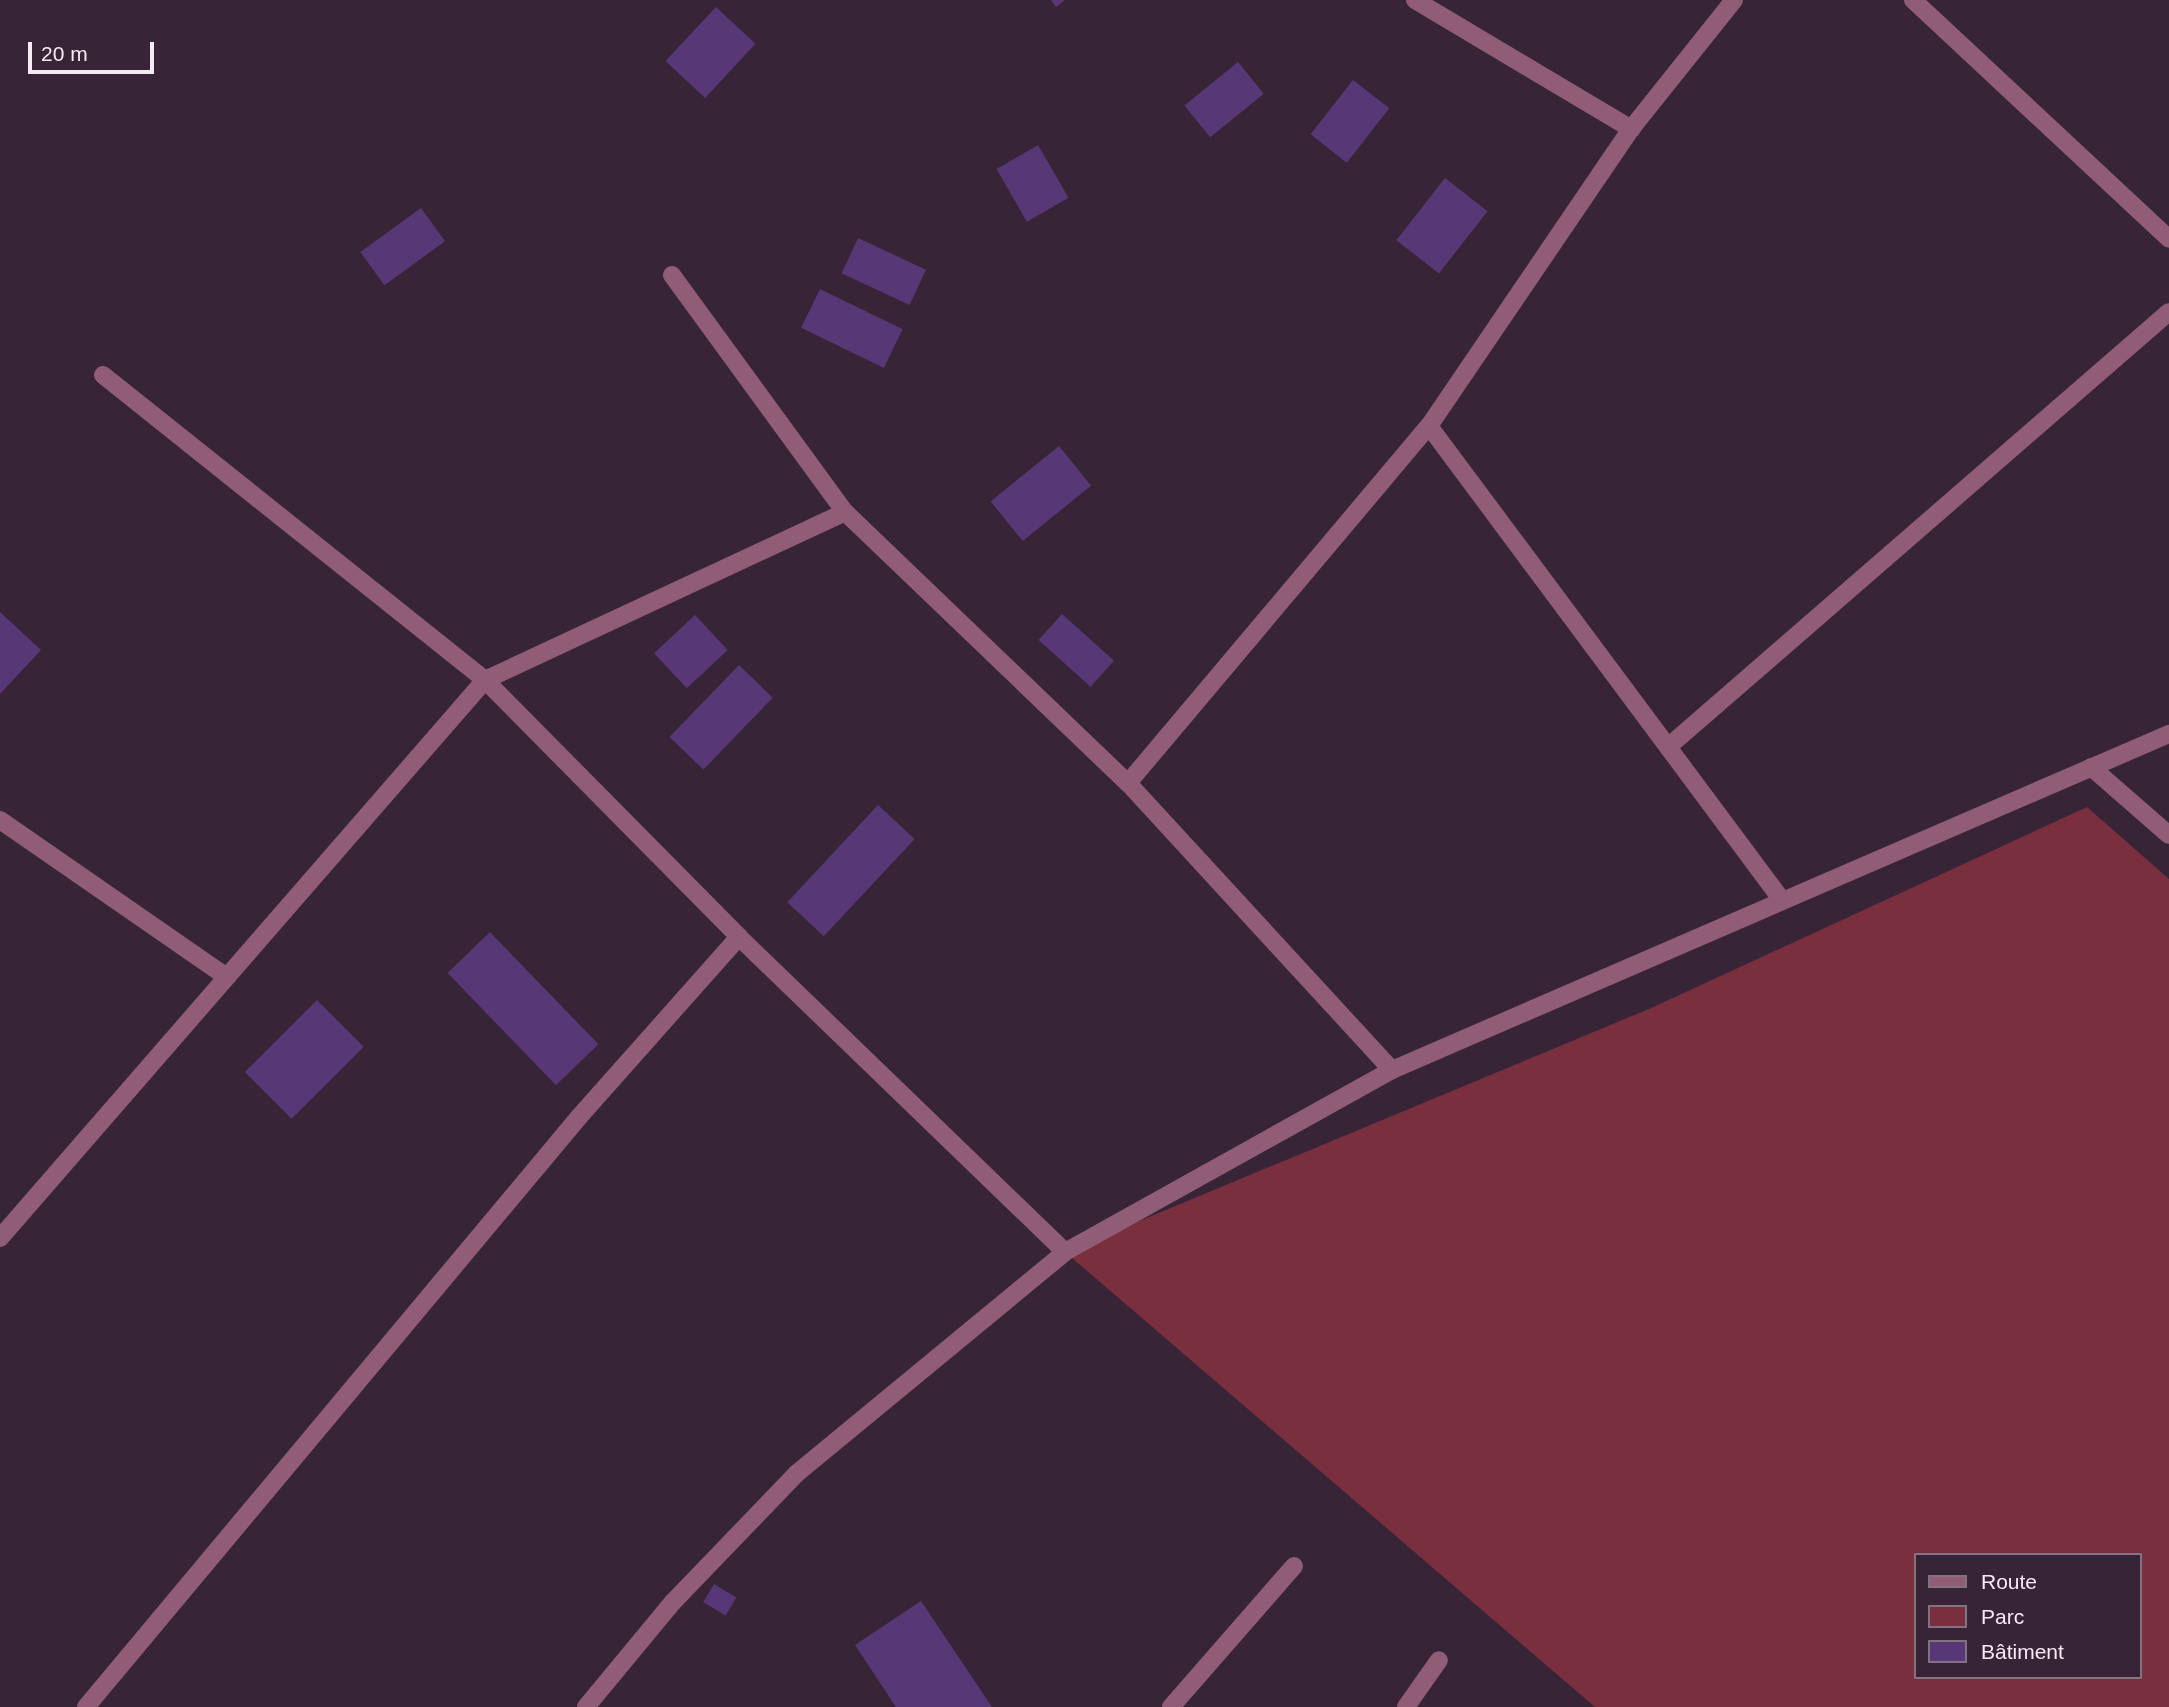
<!DOCTYPE html>
<meta charset="utf-8">
<style>
body{margin:0}
#map{position:relative;width:2169px;height:1707px;overflow:hidden;background:#372436;font-family:Helvetica,sans-serif}
div>[style]{position:absolute}
[style*='--x']{left:calc(var(--x)*1px);top:calc(var(--y)*1px);width:calc(var(--w)*1px);rotate:calc(var(--a)*1deg)}
.green>*{inset:0;background:#792f3e}
.building>*{inset:0;background:#583777;transform-origin:0 0}
.minor>*{height:18px;margin:-9px;padding:0 9px;transform-origin:9px;border-radius:9px;background:#905c76}
span{translate:-50% -50%;white-space:nowrap;text-align:center;line-height:1.15;-webkit-text-stroke:6px #372436;paint-order:stroke}
.legend{position:absolute;left:1914px;top:1553px;width:228px;height:126px;box-sizing:border-box;background:#372436;border:2px solid #837382;margin:0;padding:9px 12px;list-style:none;font-size:21px;color:#f6eaf5}
.legend li{display:flex;align-items:center;gap:14px;height:35px}
.legend b{width:35px;border:2px solid #837382}
.scale{position:absolute;left:28px;top:42px;width:126px;height:32px;box-sizing:border-box;border:4px solid #f6eaf5;border-top:0;padding-left:9px;font-size:21px;line-height:24px;white-space:nowrap;color:#f6eaf5;-webkit-text-stroke:5px #372436;paint-order:stroke}
</style>
<div id="map">
<div class="green">
<div style="clip-path:polygon(evenodd,2087px 807px,2169px 879px,2169px 1707px,1595px 1707px,1065px 1252px,1649px 1009px,2087px 807px,1915px 1555px,2139px 1555px,2139px 1677px,1915px 1677px,1915px 1555px)"></div>
</div>
<div class="building">
<div style="clip-path:polygon(1051px 0,1065px 0,1056px 7px)"></div>
<div style="left:716px;top:7px;width:54px;height:74px;rotate:43deg"></div>
<div style="left:1238px;top:62px;width:41px;height:69px;rotate:51deg"></div>
<div style="left:1353px;top:80px;width:46px;height:69px;rotate:38deg"></div>
<div style="left:1038px;top:145px;width:61px;height:48px;rotate:60deg"></div>
<div style="left:1445px;top:178px;width:54px;height:79px;rotate:38deg"></div>
<div style="left:421px;top:208px;width:41px;height:75px;rotate:54deg"></div>
<div style="left:858px;top:238px;width:75px;height:39px;rotate:25deg"></div>
<div style="left:820px;top:289px;width:92px;height:43px;rotate:26deg"></div>
<div style="left:1059px;top:446px;width:51px;height:88px;rotate:51deg"></div>
<div style="clip-path:polygon(0 612px,41px 650px,0 694px)"></div>
<div style="left:1062px;top:614px;width:70px;height:35px;rotate:42deg"></div>
<div style="left:695px;top:615px;width:48px;height:56px;rotate:47deg"></div>
<div style="left:739px;top:665px;width:47px;height:100px;rotate:44deg"></div>
<div style="left:878px;top:805px;width:50px;height:133px;rotate:43deg"></div>
<div style="left:490px;top:932px;width:156px;height:59px;rotate:46deg"></div>
<div style="left:317px;top:1000px;width:66px;height:102px;rotate:45deg"></div>
<div style="left:714px;top:1584px;width:26px;height:21px;rotate:31deg"></div>
<div style="clip-path:polygon(921px 1601px,992px 1707px,896px 1707px,855px 1645px)"></div>
</div>
<div class="minor">
<div style="--x:1415;--y:0;--w:252;--a:30.8"></div>
<div style="--x:1913;--y:0;--w:350;--a:43"></div>
<div style="--x:672;--y:275;--w:293;--a:53.9"></div>
<div style="--x:845;--y:512;--w:392;--a:43.8"></div>
<div style="--x:1128;--y:783;--w:390;--a:47.4"></div>
<div style="--x:103;--y:375;--w:489;--a:38.6"></div>
<div style="--x:485;--y:680;--w:361;--a:45.3"></div>
<div style="--x:739;--y:937;--w:453;--a:44"></div>
<div style="--x:1429;--y:426;--w:590;--a:53.34"></div>
<div style="--x:1668;--y:747;--w:663;--a:-40.97"></div>
<div style="--x:2091;--y:767;--w:103;--a:41.1"></div>
<div style="--x:1128;--y:783;--w:467;--a:-49.9"></div>
<div style="--x:1429;--y:426;--w:359;--a:-55.8"></div>
<div style="--x:1631;--y:129;--w:165;--a:-51.4"></div>
<div style="--x:0;--y:820;--w:276;--a:34.7"></div>
<div style="--x:0;--y:1238;--w:739;--a:-49"></div>
<div style="--x:485;--y:680;--w:397;--a:-25"></div>
<div style="--x:86;--y:1707;--w:769;--a:-50.12"></div>
<div style="--x:579;--y:1117;--w:241;--a:-48.4"></div>
<div style="--x:586;--y:1707;--w:136;--a:-50.4"></div>
<div style="--x:673;--y:1602;--w:178;--a:-46.1"></div>
<div style="--x:796;--y:1474;--w:349;--a:-39.5"></div>
<div style="--x:1065;--y:1252;--w:374;--a:-29.1"></div>
<div style="--x:1392;--y:1070;--w:847;--a:-23.39"></div>
<div style="--x:1171;--y:1707;--w:187;--a:-48.9"></div>
<div style="--x:1406;--y:1707;--w:57;--a:-54.9"></div>
</div>
<ul class="legend">
<li><b style="height:9px;background:#905c76"></b>Route</li>
<li><b style="height:19px;background:#792f3e"></b>Parc</li>
<li><b style="height:19px;background:#583777"></b>Bâtiment</li>
</ul>
<div class="scale">20 m</div>
</div>
